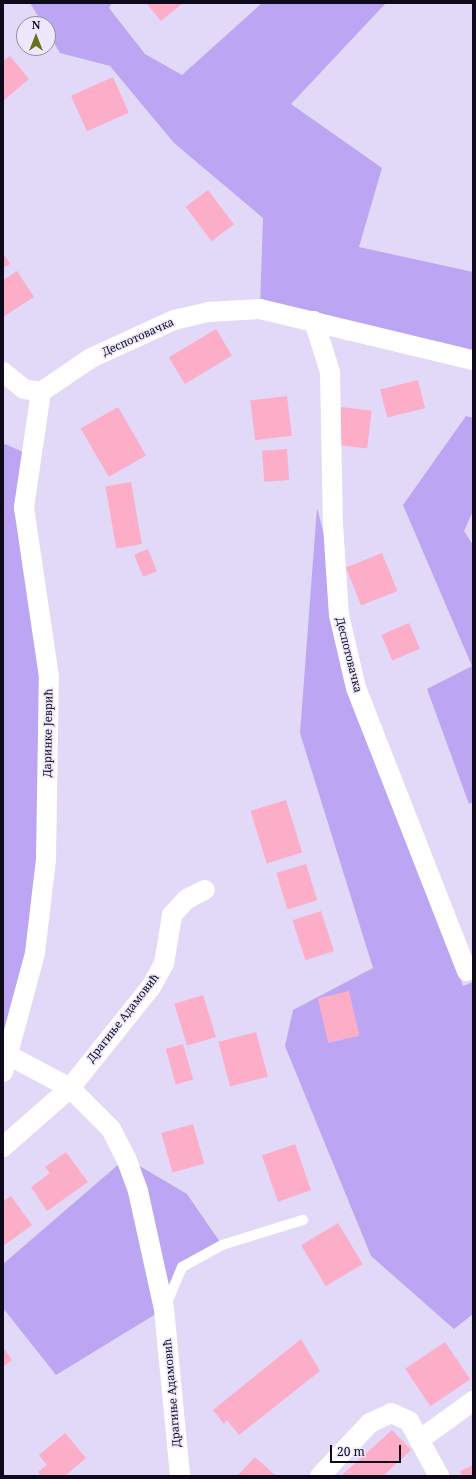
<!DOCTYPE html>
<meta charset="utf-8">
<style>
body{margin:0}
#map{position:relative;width:476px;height:1479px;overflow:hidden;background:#e2d9f9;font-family:"Noto Serif",serif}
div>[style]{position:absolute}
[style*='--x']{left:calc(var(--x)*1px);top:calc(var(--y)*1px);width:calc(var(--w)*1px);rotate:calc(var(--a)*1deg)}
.green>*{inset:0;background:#bca5f2}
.building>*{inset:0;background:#fcadc8;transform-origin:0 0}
.lane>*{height:10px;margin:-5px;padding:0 5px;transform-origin:5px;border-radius:5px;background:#fff}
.street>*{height:20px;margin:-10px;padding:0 10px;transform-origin:10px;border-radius:10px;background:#fff}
span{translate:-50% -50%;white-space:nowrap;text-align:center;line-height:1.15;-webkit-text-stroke:3px #eee8fe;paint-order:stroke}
.street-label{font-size:11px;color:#0f0a1b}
.frame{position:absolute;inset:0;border:4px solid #0f0a1b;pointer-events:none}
.north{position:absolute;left:16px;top:16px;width:40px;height:40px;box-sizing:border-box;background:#eee8fe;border:1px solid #958fa3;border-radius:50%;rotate:0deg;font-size:11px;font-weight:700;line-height:16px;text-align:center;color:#0f0a1b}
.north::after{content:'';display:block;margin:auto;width:14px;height:18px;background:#65711b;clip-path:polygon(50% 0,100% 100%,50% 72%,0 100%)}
.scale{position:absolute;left:330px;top:1445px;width:71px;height:18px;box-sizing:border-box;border:2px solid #0f0a1b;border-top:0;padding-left:5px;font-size:12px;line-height:14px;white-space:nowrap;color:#0f0a1b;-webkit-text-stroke:3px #eee8fe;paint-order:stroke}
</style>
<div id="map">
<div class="green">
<div style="clip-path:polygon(30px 3px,112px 3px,109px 8px,145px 54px,182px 75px,262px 3px,386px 3px,291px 104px,382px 168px,359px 247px,473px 272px,473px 360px,260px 309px,263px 218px,174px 143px,110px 66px,60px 53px,48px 33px,48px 24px,43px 24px)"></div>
<div style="clip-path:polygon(466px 416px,473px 418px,473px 511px,464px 531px,473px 545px,473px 802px,469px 804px,427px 689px,472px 666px,403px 505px)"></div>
<div style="clip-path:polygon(3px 443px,32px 456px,25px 490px,47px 657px,46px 859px,3px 1072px)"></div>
<div style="clip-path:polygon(317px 508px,370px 711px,463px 986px,473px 982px,473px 1314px,454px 1329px,371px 1256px,285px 1046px,293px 1010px,373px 968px,300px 733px)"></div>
<div style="clip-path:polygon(126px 1158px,187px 1194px,222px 1245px,182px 1267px,164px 1309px,56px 1375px,3px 1308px,3px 1264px)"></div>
</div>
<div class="building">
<div style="clip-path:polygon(146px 3px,183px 3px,161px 21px)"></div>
<div style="clip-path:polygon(10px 56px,29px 79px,3px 101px,3px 61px)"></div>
<div style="left:113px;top:77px;width:39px;height:46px;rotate:66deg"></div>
<div style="left:208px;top:190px;width:43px;height:28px;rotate:53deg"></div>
<div style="clip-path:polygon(3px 253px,10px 264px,3px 268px)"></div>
<div style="clip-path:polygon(17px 271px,34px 297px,3px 317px,3px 280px)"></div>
<div style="left:216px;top:329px;width:31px;height:55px;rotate:59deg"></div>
<div style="left:418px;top:380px;width:29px;height:39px;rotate:76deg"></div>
<div style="left:287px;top:396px;width:40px;height:37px;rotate:83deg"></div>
<div style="left:118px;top:407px;width:56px;height:43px;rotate:60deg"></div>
<div style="left:341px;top:407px;width:31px;height:38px;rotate:7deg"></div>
<div style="left:287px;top:449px;width:31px;height:25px;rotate:86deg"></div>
<div style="left:131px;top:482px;width:63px;height:26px;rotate:80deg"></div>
<div style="left:148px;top:549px;width:24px;height:15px;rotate:68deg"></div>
<div style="left:382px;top:553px;width:41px;height:39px;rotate:68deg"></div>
<div style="left:409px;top:623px;width:28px;height:30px;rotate:67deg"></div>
<div style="left:286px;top:800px;width:55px;height:37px;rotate:73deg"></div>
<div style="left:306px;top:864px;width:38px;height:31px;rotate:73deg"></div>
<div style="left:321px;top:911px;width:42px;height:30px;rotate:72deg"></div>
<div style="left:349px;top:991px;width:46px;height:32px;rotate:77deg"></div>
<div style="left:203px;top:995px;width:44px;height:30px;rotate:73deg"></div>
<div style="left:256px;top:1032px;width:46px;height:39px;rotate:75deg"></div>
<div style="left:183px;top:1044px;width:37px;height:18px;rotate:74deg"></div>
<div style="left:193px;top:1124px;width:41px;height:33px;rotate:74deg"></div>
<div style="left:295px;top:1144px;width:49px;height:35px;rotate:71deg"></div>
<div style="clip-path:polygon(66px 1152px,88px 1182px,47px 1211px,31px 1187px,50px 1173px,45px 1167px)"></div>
<div style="clip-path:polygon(11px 1196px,32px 1225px,3px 1246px,3px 1202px)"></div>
<div style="left:338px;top:1223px;width:48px;height:43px;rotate:59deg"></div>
<div style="clip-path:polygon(301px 1339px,320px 1371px,239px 1435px,227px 1420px,224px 1424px,213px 1410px)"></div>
<div style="left:445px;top:1342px;width:45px;height:48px;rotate:56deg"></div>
<div style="clip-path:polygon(3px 1347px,12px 1360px,3px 1367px)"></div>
<div style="clip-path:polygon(392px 1430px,411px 1450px,383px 1476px,345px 1476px,343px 1474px)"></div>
<div style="clip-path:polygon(65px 1433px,86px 1458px,65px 1476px,41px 1476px,38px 1472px,47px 1465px,39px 1455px)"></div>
<div style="clip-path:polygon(255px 1457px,276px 1476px,237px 1476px)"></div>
<div style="clip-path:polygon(473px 1465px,473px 1476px,462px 1476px,460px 1471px)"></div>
</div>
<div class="lane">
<div style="--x:166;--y:1305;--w:41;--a:-67.2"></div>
<div style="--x:182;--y:1267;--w:46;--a:-28.8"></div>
<div style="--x:222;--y:1245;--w:85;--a:-17.2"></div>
</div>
<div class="street">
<div style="--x:314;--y:321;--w:53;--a:72.6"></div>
<div style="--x:330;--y:372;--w:153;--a:88.9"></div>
<div style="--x:333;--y:525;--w:90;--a:86.2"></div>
<div style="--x:339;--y:615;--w:75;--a:76.9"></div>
<div style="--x:356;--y:688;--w:304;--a:68.6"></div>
<div style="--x:3;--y:372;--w:27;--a:39"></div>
<div style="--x:24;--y:389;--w:17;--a:10"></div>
<div style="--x:41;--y:392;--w:60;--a:-34.2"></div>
<div style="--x:91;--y:358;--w:91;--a:-24.6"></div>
<div style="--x:174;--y:320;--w:35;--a:-13"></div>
<div style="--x:208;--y:312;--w:52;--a:-3.3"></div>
<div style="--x:260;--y:309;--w:219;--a:13.5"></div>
<div style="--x:8;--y:1055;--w:70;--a:28"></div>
<div style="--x:70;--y:1088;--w:58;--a:45"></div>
<div style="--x:111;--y:1129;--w:33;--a:63"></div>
<div style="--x:126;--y:1158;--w:35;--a:70"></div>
<div style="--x:138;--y:1191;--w:121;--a:77.6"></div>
<div style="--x:164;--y:1309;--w:168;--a:84.5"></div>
<div style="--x:3;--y:1072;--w:123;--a:-74.9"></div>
<div style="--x:35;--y:953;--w:95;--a:-83.3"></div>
<div style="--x:46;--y:859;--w:182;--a:-89.1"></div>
<div style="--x:49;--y:677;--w:172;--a:-98.4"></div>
<div style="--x:24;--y:507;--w:116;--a:-81.6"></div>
<div style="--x:3;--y:1147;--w:89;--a:-41.4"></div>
<div style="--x:70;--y:1088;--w:129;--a:-51.3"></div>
<div style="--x:151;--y:987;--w:26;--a:-61"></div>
<div style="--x:164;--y:964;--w:50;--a:-80.7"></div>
<div style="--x:172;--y:915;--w:22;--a:-47"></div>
<div style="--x:187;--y:899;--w:20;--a:-27"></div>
<div style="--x:419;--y:1440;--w:67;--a:-35.8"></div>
<div style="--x:320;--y:1476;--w:73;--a:-46.7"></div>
<div style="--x:370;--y:1423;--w:23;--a:-25"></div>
<div style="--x:391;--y:1413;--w:20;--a:24"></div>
<div style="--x:409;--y:1421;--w:63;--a:61.4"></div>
</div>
<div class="street-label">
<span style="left:138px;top:337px;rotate:-24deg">Деспотовачка</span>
<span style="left:349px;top:655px;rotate:76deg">Деспотовачка</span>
<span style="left:48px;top:733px;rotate:-89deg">Даринке Јеврић</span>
<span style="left:123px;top:1018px;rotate:-52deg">Драгиње Адамовић</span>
<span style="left:172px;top:1393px;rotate:-95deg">Драгиње Адамовић</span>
</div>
<div class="frame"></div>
<div class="north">N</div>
<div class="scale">20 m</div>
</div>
